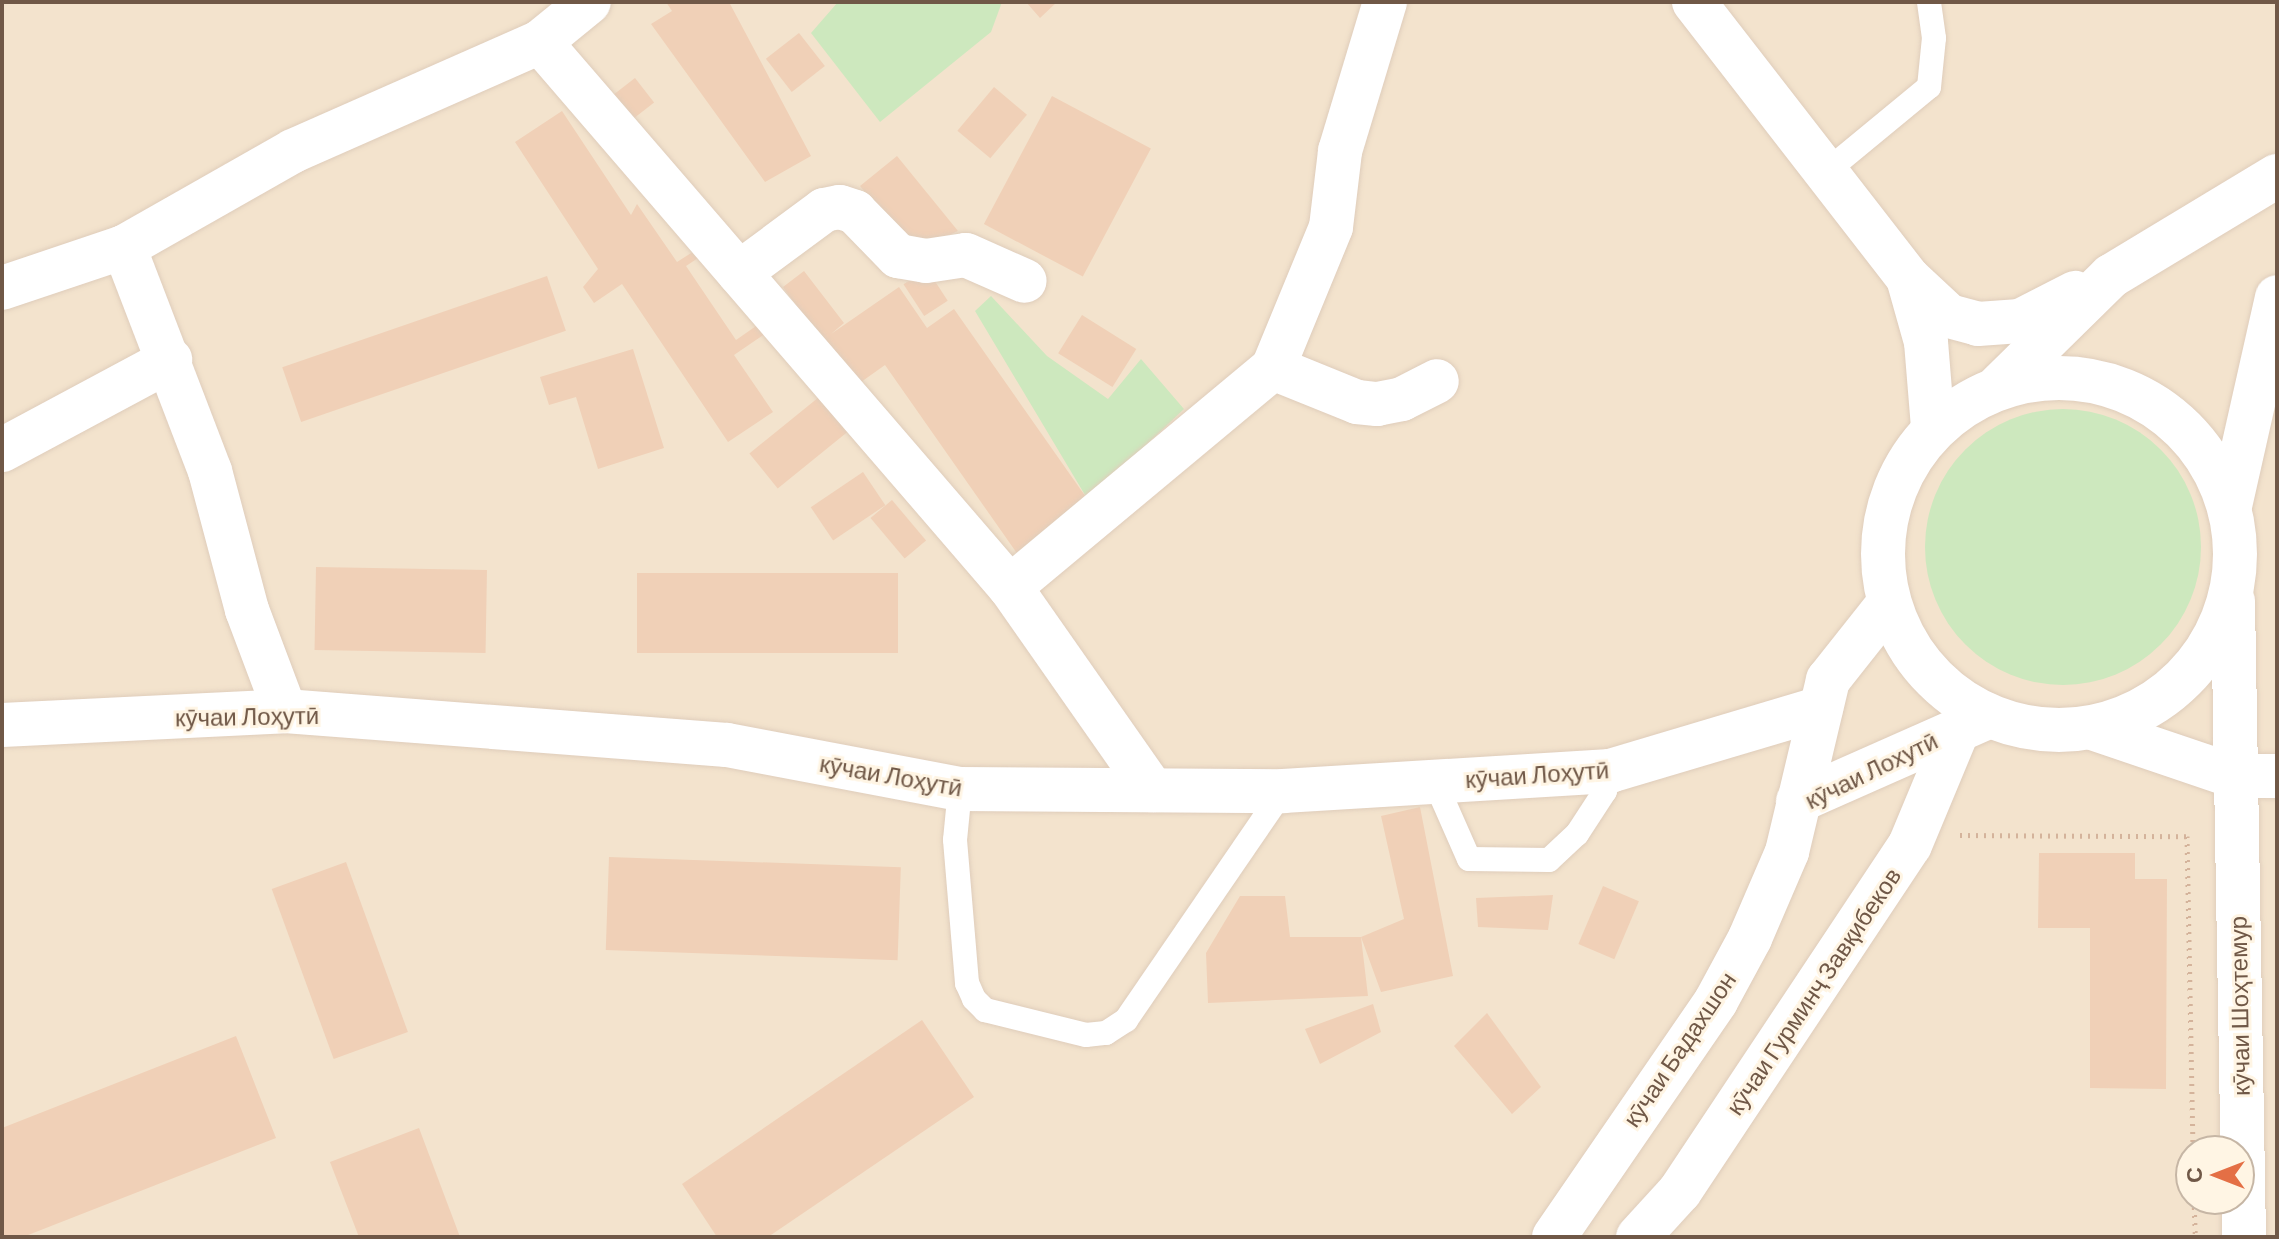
<!DOCTYPE html>
<meta charset="utf-8">
<style>
body{margin:0}
#map{position:relative;width:2279px;height:1239px;overflow:hidden;background:#fbf1de;font-family:Barlow,sans-serif}
div>[style]{position:absolute}
[style*='--x']{left:calc(var(--x)*1px);top:calc(var(--y)*1px);width:calc(var(--w)*1px);rotate:calc(var(--a)*1deg)}
.residential>*{inset:0;background:#f3e3cd}
.green>*{inset:0;background:#cde8be}
.round{border-radius:50%}
.building>*{inset:0;background:#f0d0b7;transform-origin:0 0}
.path>*{height:5px;margin-top:-2.5px;transform-origin:0;background:repeating-linear-gradient(90deg,#d4b39b 0 2px,transparent 0 8px)}
.roads{filter:drop-shadow(0 0 2px #dfcdbb) drop-shadow(0 0 2px #dfcdbb)}
.lane>*{height:24px;margin:-12px;padding:0 12px;transform-origin:12px;border-radius:12px;background:#fff}
.street>*{height:44px;margin:-22px;padding:0 22px;transform-origin:22px;border-radius:22px;background:#fff}
.secondary>*{height:44px;margin:-22px;padding:0 22px;transform-origin:22px;border-radius:22px;background:#fff}
.secondary>.ring{margin:-22px;padding:0;box-sizing:content-box;background:none;border:44px solid #fff;border-radius:50%}
span{translate:-50% -50%;white-space:nowrap;text-align:center;line-height:1.15;-webkit-text-stroke:6px #fff5e4;paint-order:stroke}
.street-label{font-size:24px;color:#705847}
.frame{position:absolute;inset:0;border:4px solid #705847;pointer-events:none}
.north{position:absolute;left:2175px;top:1135px;width:80px;height:80px;box-sizing:border-box;background:#fff5e4;border:2px solid #c6b6a5;border-radius:50%;rotate:270deg;font-size:22px;font-weight:700;line-height:32px;text-align:center;color:#705847}
.north::after{content:'';display:block;margin:auto;width:28px;height:36px;background:#e46f45;clip-path:polygon(50% 0,100% 100%,50% 72%,0 100%)}
</style>
<div id="map">
<div class="residential">
<div style="clip-path:polygon(evenodd,2px 2px,2277px 2px,2277px 1237px,2px 1237px,2px 2px,2191px 1151px,2239px 1151px,2239px 1199px,2191px 1199px,2191px 1151px)"></div>
</div>
<div class="green">
<div style="clip-path:polygon(838px 2px,1002px 2px,991px 32px,880px 122px,811px 33px)"></div>
<div style="clip-path:polygon(991px 296px,1047px 356px,1108px 399px,1141px 359px,1184px 409px,1088px 500px,975px 311px)"></div>
<div class="round" style="left:1925px;top:409px;width:276px;height:276px"></div>
</div>
<div class="building">
<div style="clip-path:polygon(666px 2px,729px 2px,811px 156px,765px 182px,651px 24px,672px 11px)"></div>
<div style="clip-path:polygon(1026px 2px,1057px 2px,1040px 18px)"></div>
<div style="left:799px;top:33px;width:42px;height:42px;rotate:52deg"></div>
<div style="left:635px;top:78px;width:31px;height:44px;rotate:52deg"></div>
<div style="left:994px;top:87px;width:43px;height:57px;rotate:40deg"></div>
<div style="left:1052px;top:96px;width:112px;height:145px;rotate:28deg"></div>
<div style="clip-path:polygon(562px 111px,631px 215px,637px 204px,677px 262px,699px 248px,704px 254px,686px 266px,736px 340px,759px 324px,766px 333px,734px 355px,773px 412px,728px 442px,622px 284px,594px 303px,583px 287px,598px 269px,515px 142px)"></div>
<div style="clip-path:polygon(897px 156px,958px 231px,912px 251px,860px 186px)"></div>
<div style="left:927px;top:269px;width:38px;height:28px;rotate:57deg"></div>
<div style="clip-path:polygon(804px 271px,844px 323px,831px 334px,899px 287px,927px 328px,954px 309px,1095px 510px,1023px 562px,885px 365px,854px 387px,783px 287px)"></div>
<div style="left:547px;top:276px;width:58px;height:280px;rotate:71deg"></div>
<div style="left:1082px;top:315px;width:64px;height:45px;rotate:32deg"></div>
<div style="clip-path:polygon(633px 349px,664px 448px,598px 469px,576px 397px,549px 405px,540px 377px)"></div>
<div style="left:824px;top:393px;width:45px;height:96px;rotate:51deg"></div>
<div style="left:863px;top:472px;width:40px;height:63px;rotate:56deg"></div>
<div style="left:892px;top:500px;width:53px;height:28px;rotate:50deg"></div>
<div style="left:316px;top:567px;width:171px;height:83px;rotate:1deg"></div>
<div style="left:637px;top:573px;width:261px;height:80px"></div>
<div style="clip-path:polygon(1420px 807px,1453px 976px,1381px 992px,1361px 937px,1404px 919px,1381px 816px)"></div>
<div style="clip-path:polygon(2039px 853px,2135px 853px,2135px 879px,2167px 879px,2166px 1089px,2090px 1088px,2090px 928px,2038px 928px)"></div>
<div style="left:609px;top:857px;width:292px;height:93px;rotate:2deg"></div>
<div style="left:346px;top:862px;width:181px;height:79px;rotate:70deg"></div>
<div style="left:1603px;top:886px;width:39px;height:63px;rotate:23deg"></div>
<div style="clip-path:polygon(1553px 895px,1548px 930px,1478px 927px,1476px 898px)"></div>
<div style="clip-path:polygon(1240px 896px,1285px 896px,1290px 937px,1361px 937px,1368px 996px,1208px 1003px,1206px 953px)"></div>
<div style="clip-path:polygon(1373px 1004px,1381px 1032px,1320px 1064px,1305px 1029px)"></div>
<div style="clip-path:polygon(1487px 1013px,1541px 1087px,1512px 1114px,1454px 1046px)"></div>
<div style="clip-path:polygon(922px 1020px,974px 1097px,768px 1237px,717px 1237px,682px 1184px)"></div>
<div style="clip-path:polygon(236px 1036px,276px 1138px,23px 1237px,2px 1237px,2px 1128px)"></div>
<div style="clip-path:polygon(419px 1128px,460px 1237px,359px 1237px,330px 1162px)"></div>
</div>
<div class="path">
<div style="--x:1960;--y:835;--w:227;--a:0.3"></div>
<div style="--x:2187;--y:836;--w:315;--a:88.9"></div>
<div style="--x:2194;--y:1199;--w:38;--a:88"></div>
</div>
<div class="roads">
<div class="lane">
<div style="--x:1827;--y:171;--w:132;--a:-39.5"></div>
<div style="--x:1929;--y:87;--w:49;--a:-84.2"></div>
<div style="--x:1934;--y:38;--w:36;--a:-98"></div>
<div style="--x:1435;--y:782;--w:84;--a:66.2"></div>
<div style="--x:1469;--y:859;--w:80;--a:0.7"></div>
<div style="--x:1549;--y:860;--w:38;--a:-43"></div>
<div style="--x:1577;--y:834;--w:51;--a:-56.9"></div>
<div style="--x:1605;--y:791;--w:21;--a:-76"></div>
<div style="--x:960;--y:789;--w:51;--a:95.6"></div>
<div style="--x:955;--y:840;--w:144;--a:85.2"></div>
<div style="--x:967;--y:983;--w:17;--a:66"></div>
<div style="--x:974;--y:999;--w:16;--a:45"></div>
<div style="--x:985;--y:1010;--w:104;--a:13.9"></div>
<div style="--x:1086;--y:1035;--w:20;--a:-6"></div>
<div style="--x:1106;--y:1033;--w:24;--a:-33"></div>
<div style="--x:1126;--y:1020;--w:278;--a:-55.6"></div>
</div>
<div class="street">
<div style="--x:540;--y:42;--w:720;--a:49.23"></div>
<div style="--x:1010;--y:587;--w:248;--a:55"></div>
<div style="--x:124;--y:247;--w:240;--a:69"></div>
<div style="--x:210;--y:471;--w:144;--a:75.1"></div>
<div style="--x:247;--y:610;--w:108;--a:69.4"></div>
<div style="--x:739;--y:273;--w:106;--a:-36.5"></div>
<div style="--x:824;--y:210;--w:16;--a:-11"></div>
<div style="--x:840;--y:207;--w:16;--a:18"></div>
<div style="--x:855;--y:212;--w:62;--a:45.7"></div>
<div style="--x:898;--y:256;--w:28;--a:10"></div>
<div style="--x:926;--y:261;--w:40;--a:-8.5"></div>
<div style="--x:966;--y:255;--w:64;--a:23.8"></div>
<div style="--x:2;--y:288;--w:129;--a:-18.6"></div>
<div style="--x:124;--y:247;--w:194;--a:-29.6"></div>
<div style="--x:293;--y:151;--w:270;--a:-23.8"></div>
<div style="--x:540;--y:42;--w:63;--a:-39.2"></div>
<div style="--x:1273;--y:368;--w:91;--a:22"></div>
<div style="--x:1357;--y:402;--w:20;--a:6"></div>
<div style="--x:1377;--y:404;--w:25;--a:-11"></div>
<div style="--x:1402;--y:399;--w:39;--a:-27"></div>
<div style="--x:2;--y:450;--w:191;--a:-28.2"></div>
<div style="--x:1010;--y:587;--w:342;--a:-39.8"></div>
<div style="--x:1273;--y:368;--w:152;--a:-67.6"></div>
<div style="--x:1331;--y:227;--w:77;--a:-83.2"></div>
<div style="--x:1340;--y:151;--w:156;--a:-73.2"></div>
<div style="--x:2;--y:725;--w:283;--a:-2.8"></div>
<div style="--x:285;--y:711;--w:443;--a:4.4"></div>
<div style="--x:727;--y:745;--w:237;--a:10.7"></div>
<div style="--x:960;--y:789;--w:323;--a:0.4"></div>
<div style="--x:1283;--y:791;--w:328;--a:-3.5"></div>
<div style="--x:1610;--y:771;--w:220;--a:-16.6"></div>
<div style="--x:1638;--y:1237;--w:62;--a:-47.6"></div>
<div style="--x:1680;--y:1191;--w:415;--a:-56.4"></div>
<div style="--x:1910;--y:845;--w:128;--a:-67.4"></div>
</div>
<div class="secondary">
<div style="--x:1694;--y:2;--w:349;--a:52.2"></div>
<div style="--x:1908;--y:278;--w:66;--a:74.3"></div>
<div style="--x:1926;--y:342;--w:85;--a:85.3"></div>
<div style="--x:1908;--y:278;--w:56;--a:42.8"></div>
<div style="--x:1949;--y:316;--w:30;--a:15"></div>
<div style="--x:1978;--y:324;--w:42;--a:-4.1"></div>
<div style="--x:2020;--y:321;--w:62;--a:-27"></div>
<div class="ring" style="left:1883px;top:378px;width:308px;height:308px"></div>
<div style="--x:1999;--y:386;--w:157;--a:-44.5"></div>
<div style="--x:2111;--y:276;--w:194;--a:-31.1"></div>
<div style="--x:2230;--y:506;--w:214;--a:-77.3"></div>
<div style="--x:2233;--y:601;--w:636;--a:89.01"></div>
<div style="--x:2092;--y:728;--w:150;--a:18.7"></div>
<div style="--x:2234;--y:776;--w:43;--a:0"></div>
<div style="--x:1798;--y:801;--w:208;--a:-23.9"></div>
<div style="--x:1554;--y:1237;--w:286;--a:-55.5"></div>
<div style="--x:1716;--y:1001;--w:72;--a:-61.6"></div>
<div style="--x:1750;--y:938;--w:94;--a:-66.7"></div>
<div style="--x:1787;--y:852;--w:177;--a:-76.6"></div>
<div style="--x:1828;--y:680;--w:98;--a:-51.6"></div>
</div>
</div>
<div class="street-label">
<span style="left:247px;top:716px;rotate:-1deg">кӯчаи Лоҳутӣ</span>
<span style="left:1871px;top:770px;rotate:-26deg">кӯчаи Лохутӣ</span>
<span style="left:1537px;top:774px;rotate:-4deg">кӯчаи Лоҳутӣ</span>
<span style="left:891px;top:775px;rotate:10deg">кӯчаи Лоҳутӣ</span>
<span style="left:1813px;top:991px;rotate:-56deg">кӯчаи Гурминҷ Завқибеков</span>
<span style="left:2239px;top:1006px;rotate:-91deg">кӯчаи Шоҳтемур</span>
<span style="left:1679px;top:1049px;rotate:-56deg">кӯчаи Бадахшон</span>
</div>
<div class="frame"></div>
<div class="north">С</div>
</div>
